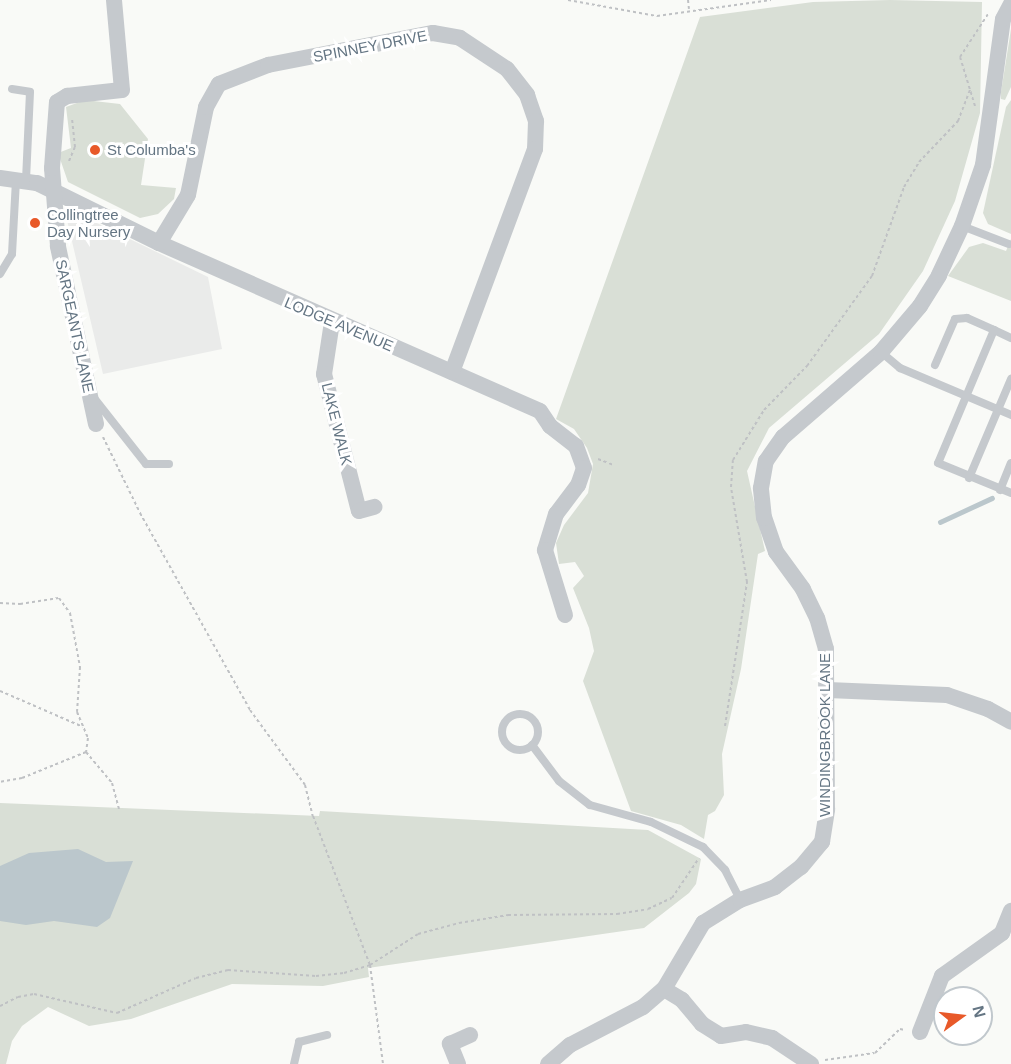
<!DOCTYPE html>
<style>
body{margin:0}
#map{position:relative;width:1011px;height:1064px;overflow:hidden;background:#f9faf7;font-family:Helvetica,sans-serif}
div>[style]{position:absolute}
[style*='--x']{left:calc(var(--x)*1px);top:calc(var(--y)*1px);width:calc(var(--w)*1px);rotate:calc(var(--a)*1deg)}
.built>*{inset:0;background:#eaebea}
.green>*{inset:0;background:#d9dfd6}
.water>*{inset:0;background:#bbc7cc}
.stream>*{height:4.5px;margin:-2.25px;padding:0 2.25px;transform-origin:2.25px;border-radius:2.25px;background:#bbc7cc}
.path>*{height:2px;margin-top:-1px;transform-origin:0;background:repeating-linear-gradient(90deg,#bfc1c4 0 3px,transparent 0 6px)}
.service>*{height:8px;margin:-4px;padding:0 4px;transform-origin:4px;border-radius:4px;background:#c5c9cd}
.service>.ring{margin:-4px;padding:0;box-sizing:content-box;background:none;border:8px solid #c5c9cd;border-radius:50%}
.minor>*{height:16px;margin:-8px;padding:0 8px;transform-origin:8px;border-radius:8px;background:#c5c9cd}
.dots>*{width:16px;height:16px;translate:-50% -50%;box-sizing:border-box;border:3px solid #fff;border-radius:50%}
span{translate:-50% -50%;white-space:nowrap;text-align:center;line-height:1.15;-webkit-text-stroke:6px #fff;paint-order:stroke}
.street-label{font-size:15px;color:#647583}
.poi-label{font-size:15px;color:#647583}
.left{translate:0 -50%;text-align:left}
.north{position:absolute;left:933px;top:986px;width:60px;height:60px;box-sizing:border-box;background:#fff;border:2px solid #c1c8cd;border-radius:50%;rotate:75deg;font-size:16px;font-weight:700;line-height:24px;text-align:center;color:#647583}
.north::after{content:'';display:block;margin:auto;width:21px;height:27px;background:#e85929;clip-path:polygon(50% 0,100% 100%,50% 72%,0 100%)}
</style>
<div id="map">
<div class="built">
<div style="clip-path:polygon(64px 207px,208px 277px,222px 349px,103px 374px)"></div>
</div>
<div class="green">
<div style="clip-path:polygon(890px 0,982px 2px,980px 113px,955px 201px,923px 271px,879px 334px,769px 428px,747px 471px,765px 551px,758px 554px,741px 669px,722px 754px,724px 795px,715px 811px,708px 815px,704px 839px,681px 825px,631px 811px,583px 681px,594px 651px,589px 628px,573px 588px,584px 576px,575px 562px,559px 564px,556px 543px,564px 525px,588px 493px,593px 464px,587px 448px,574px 429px,556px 419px,700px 17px,813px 2px)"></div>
<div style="clip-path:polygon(1011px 29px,1011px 87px,1005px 100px,1001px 99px,1001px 92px)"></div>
<div style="clip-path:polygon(85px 100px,120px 104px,148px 139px,141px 185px,176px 188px,174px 199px,158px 214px,140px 218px,68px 182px,58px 153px,71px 148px,66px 107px)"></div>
<div style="clip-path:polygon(1011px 100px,1011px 234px,988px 224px,983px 213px,1006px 107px)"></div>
<div style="clip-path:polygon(1011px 239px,1011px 301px,948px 276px,969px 247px,983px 243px,1006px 251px)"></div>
<div style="clip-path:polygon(0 803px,319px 816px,320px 811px,648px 830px,701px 859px,696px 884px,689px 893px,644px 928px,368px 968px,369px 977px,323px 986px,232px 984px,131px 1019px,89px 1026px,48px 1007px,22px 1026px,12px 1041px,6px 1064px,0 1064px)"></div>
</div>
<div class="water">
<div style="clip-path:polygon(78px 849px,106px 862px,133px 861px,110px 918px,97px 927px,54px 921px,26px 925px,0 921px,0 866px,29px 853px)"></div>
</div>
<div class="stream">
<div style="--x:940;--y:522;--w:57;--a:-24.8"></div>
</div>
<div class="path">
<div style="--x:568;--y:0;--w:90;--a:10.2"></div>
<div style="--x:657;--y:16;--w:115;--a:-8"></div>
<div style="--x:688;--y:0;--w:9;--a:84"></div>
<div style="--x:975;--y:106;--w:51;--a:-107"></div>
<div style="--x:960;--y:57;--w:51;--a:-56.9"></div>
<div style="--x:69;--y:161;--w:15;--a:-67"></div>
<div style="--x:75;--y:147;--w:29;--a:-96"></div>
<div style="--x:103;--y:437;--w:85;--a:64"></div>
<div style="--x:140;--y:513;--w:226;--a:60.8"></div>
<div style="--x:250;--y:710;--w:93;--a:53.7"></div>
<div style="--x:305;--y:785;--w:32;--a:76"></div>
<div style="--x:313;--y:816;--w:160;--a:69.1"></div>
<div style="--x:370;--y:965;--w:100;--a:82.5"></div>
<div style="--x:598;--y:459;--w:17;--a:21"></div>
<div style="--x:0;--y:603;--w:20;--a:3"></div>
<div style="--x:20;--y:604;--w:39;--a:-9"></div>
<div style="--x:59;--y:598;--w:19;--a:54"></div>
<div style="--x:70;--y:613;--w:55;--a:79.5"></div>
<div style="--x:80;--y:667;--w:45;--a:93.8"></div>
<div style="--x:77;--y:712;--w:28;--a:67"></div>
<div style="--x:88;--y:738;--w:14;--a:98"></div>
<div style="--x:86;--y:752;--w:69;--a:157.9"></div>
<div style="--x:22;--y:778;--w:22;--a:170"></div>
<div style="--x:0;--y:691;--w:90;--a:23.4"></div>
<div style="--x:725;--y:726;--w:146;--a:-81.3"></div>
<div style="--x:747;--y:582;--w:96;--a:-99.6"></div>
<div style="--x:731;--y:487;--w:27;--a:-86"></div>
<div style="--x:733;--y:460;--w:59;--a:-58.2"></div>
<div style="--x:764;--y:410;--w:62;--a:-45.7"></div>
<div style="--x:807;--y:366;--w:111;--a:-54.2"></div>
<div style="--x:872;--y:276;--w:95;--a:-70.2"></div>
<div style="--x:904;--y:187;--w:29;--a:-59"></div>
<div style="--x:919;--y:162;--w:57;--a:-46.4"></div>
<div style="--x:958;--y:121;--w:34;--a:-69"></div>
<div style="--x:86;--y:752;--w:40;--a:50"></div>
<div style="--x:112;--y:783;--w:27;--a:75"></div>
<div style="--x:0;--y:1006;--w:20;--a:-27"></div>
<div style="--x:18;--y:997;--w:16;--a:-11"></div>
<div style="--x:34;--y:994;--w:85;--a:12.9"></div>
<div style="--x:117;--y:1013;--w:86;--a:-23.9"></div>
<div style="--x:196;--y:978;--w:33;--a:-14"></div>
<div style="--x:228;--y:970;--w:88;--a:3.9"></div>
<div style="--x:316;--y:976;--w:28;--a:-6"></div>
<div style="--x:344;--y:973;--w:27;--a:-17"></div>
<div style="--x:370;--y:965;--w:57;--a:-32.9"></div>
<div style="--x:418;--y:934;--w:42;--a:-15"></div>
<div style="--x:459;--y:923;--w:50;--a:-9.3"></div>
<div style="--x:508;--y:915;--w:109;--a:-0.5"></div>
<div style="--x:617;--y:914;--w:31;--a:-9"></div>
<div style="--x:648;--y:909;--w:26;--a:-25"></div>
<div style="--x:672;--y:898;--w:48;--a:-56"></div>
<div style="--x:825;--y:1060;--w:50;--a:-8"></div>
<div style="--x:875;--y:1053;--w:35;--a:-44"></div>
<div style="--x:900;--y:1029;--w:5;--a:11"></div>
</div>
<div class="service">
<div style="--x:12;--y:89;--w:18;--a:9"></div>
<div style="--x:30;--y:92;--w:87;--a:92.6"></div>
<div style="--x:962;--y:226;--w:50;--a:21"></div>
<div style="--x:0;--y:274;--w:23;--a:-59"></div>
<div style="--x:12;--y:254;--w:75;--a:-86.9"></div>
<div style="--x:1011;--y:338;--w:19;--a:-155"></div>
<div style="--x:994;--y:330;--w:144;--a:112.8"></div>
<div style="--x:938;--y:463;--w:79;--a:22.3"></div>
<div style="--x:881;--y:352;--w:25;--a:40"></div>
<div style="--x:900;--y:368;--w:121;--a:22.9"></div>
<div style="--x:935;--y:365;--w:50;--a:-66.5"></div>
<div style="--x:955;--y:319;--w:12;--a:-5"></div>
<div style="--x:967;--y:318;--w:30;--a:24"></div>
<div style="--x:94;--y:398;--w:84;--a:51.8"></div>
<div style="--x:146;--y:464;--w:23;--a:0"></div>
<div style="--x:969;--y:478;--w:108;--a:-67"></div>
<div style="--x:1000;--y:490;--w:29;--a:-68"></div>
<div class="ring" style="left:502px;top:714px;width:28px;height:28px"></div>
<div style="--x:532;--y:745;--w:45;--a:53.1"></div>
<div style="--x:559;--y:781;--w:39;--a:38"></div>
<div style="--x:590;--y:805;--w:63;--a:15.6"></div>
<div style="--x:651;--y:822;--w:58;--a:25.7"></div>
<div style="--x:703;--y:847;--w:32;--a:46"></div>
<div style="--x:725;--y:870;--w:34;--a:63"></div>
<div style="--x:294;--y:1064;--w:23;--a:-77"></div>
<div style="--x:299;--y:1042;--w:29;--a:-14"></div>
</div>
<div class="minor">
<div style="--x:0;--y:178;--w:37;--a:8"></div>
<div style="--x:37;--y:183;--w:136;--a:26.2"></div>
<div style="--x:159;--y:243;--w:416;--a:23.8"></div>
<div style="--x:540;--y:411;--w:18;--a:56"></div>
<div style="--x:550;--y:426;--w:33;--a:38"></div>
<div style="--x:576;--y:446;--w:23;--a:70"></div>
<div style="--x:584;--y:468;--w:18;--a:109"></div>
<div style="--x:578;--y:485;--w:36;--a:127"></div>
<div style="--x:556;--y:514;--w:38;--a:107"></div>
<div style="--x:545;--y:550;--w:68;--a:72.9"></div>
<div style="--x:159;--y:243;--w:56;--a:-58.9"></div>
<div style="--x:188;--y:195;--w:90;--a:-78.4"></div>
<div style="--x:206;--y:107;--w:26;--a:-61"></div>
<div style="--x:219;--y:84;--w:53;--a:-21.2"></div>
<div style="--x:268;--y:65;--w:168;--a:-11"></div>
<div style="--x:433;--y:33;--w:27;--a:10"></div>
<div style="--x:460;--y:38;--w:56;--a:33.4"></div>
<div style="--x:507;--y:69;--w:33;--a:52"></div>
<div style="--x:527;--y:95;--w:28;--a:71"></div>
<div style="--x:536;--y:121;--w:28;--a:92"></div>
<div style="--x:535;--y:149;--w:238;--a:110.4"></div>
<div style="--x:332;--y:322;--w:53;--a:98.7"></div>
<div style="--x:324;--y:374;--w:141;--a:75.7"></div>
<div style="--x:359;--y:511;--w:16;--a:-15"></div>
<div style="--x:96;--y:424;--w:182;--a:-102.1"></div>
<div style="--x:58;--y:246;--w:78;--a:-94.4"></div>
<div style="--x:52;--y:168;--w:66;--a:-85.7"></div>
<div style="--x:57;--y:102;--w:12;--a:-31"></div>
<div style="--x:67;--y:96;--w:55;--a:-6.2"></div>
<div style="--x:122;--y:90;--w:90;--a:-95.1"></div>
<div style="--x:828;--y:690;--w:119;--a:2.4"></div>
<div style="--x:947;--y:695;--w:43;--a:18.9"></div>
<div style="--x:988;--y:709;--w:26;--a:29"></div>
<div style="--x:664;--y:989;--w:21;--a:31"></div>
<div style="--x:682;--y:1000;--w:31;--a:50"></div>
<div style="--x:702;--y:1024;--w:22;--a:32"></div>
<div style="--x:721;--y:1036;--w:25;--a:-9"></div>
<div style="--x:746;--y:1032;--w:27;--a:13"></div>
<div style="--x:772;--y:1038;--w:47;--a:33.7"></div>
<div style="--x:920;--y:1032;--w:60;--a:-68.6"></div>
<div style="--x:942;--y:976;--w:74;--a:-35.6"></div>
<div style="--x:1002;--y:933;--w:24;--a:-68"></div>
<div style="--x:458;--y:1064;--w:22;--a:-112"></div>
<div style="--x:450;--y:1044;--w:22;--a:-24"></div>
<div style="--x:548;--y:1064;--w:29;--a:-41"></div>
<div style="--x:570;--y:1045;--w:82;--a:-27.5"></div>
<div style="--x:643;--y:1007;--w:28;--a:-41"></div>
<div style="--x:664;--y:989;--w:77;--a:-59.4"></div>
<div style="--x:703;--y:923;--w:44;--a:-31.9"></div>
<div style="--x:740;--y:900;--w:37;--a:-20"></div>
<div style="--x:775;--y:887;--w:33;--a:-38"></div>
<div style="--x:801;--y:867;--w:33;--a:-50"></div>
<div style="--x:822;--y:842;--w:33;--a:-81"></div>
<div style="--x:827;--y:809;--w:160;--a:-90.4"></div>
<div style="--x:826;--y:649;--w:32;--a:-106"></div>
<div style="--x:817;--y:618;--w:32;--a:-116"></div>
<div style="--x:803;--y:589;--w:46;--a:-126.1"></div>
<div style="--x:776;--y:552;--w:36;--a:-109"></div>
<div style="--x:764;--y:518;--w:30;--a:-96"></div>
<div style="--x:761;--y:488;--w:27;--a:-80"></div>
<div style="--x:766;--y:461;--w:29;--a:-55"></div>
<div style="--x:783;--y:437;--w:130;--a:-40.9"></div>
<div style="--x:881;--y:352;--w:60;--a:-49.7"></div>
<div style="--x:920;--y:306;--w:36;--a:-58"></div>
<div style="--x:939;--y:275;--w:54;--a:-64.9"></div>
<div style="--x:962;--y:226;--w:65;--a:-71"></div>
<div style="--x:983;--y:165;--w:147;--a:-82.2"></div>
<div style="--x:1003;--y:19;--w:17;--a:-62"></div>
</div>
<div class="dots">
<div style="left:95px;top:150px;background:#e85929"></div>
<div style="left:35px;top:223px;background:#e85929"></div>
</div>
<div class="street-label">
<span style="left:370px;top:46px;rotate:-11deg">SPINNEY DRIVE</span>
<span style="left:339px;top:324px;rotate:23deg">LODGE AVENUE</span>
<span style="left:75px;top:326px;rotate:78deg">SARGEANTS LANE</span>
<span style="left:337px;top:424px;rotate:76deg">LAKE WALK</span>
<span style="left:825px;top:735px;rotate:-90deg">WINDINGBROOK LANE</span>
</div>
<div class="poi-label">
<span class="left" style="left:107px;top:150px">St Columba's</span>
<span class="left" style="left:47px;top:223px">Collingtree<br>Day Nursery</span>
</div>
<div class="north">N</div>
</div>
